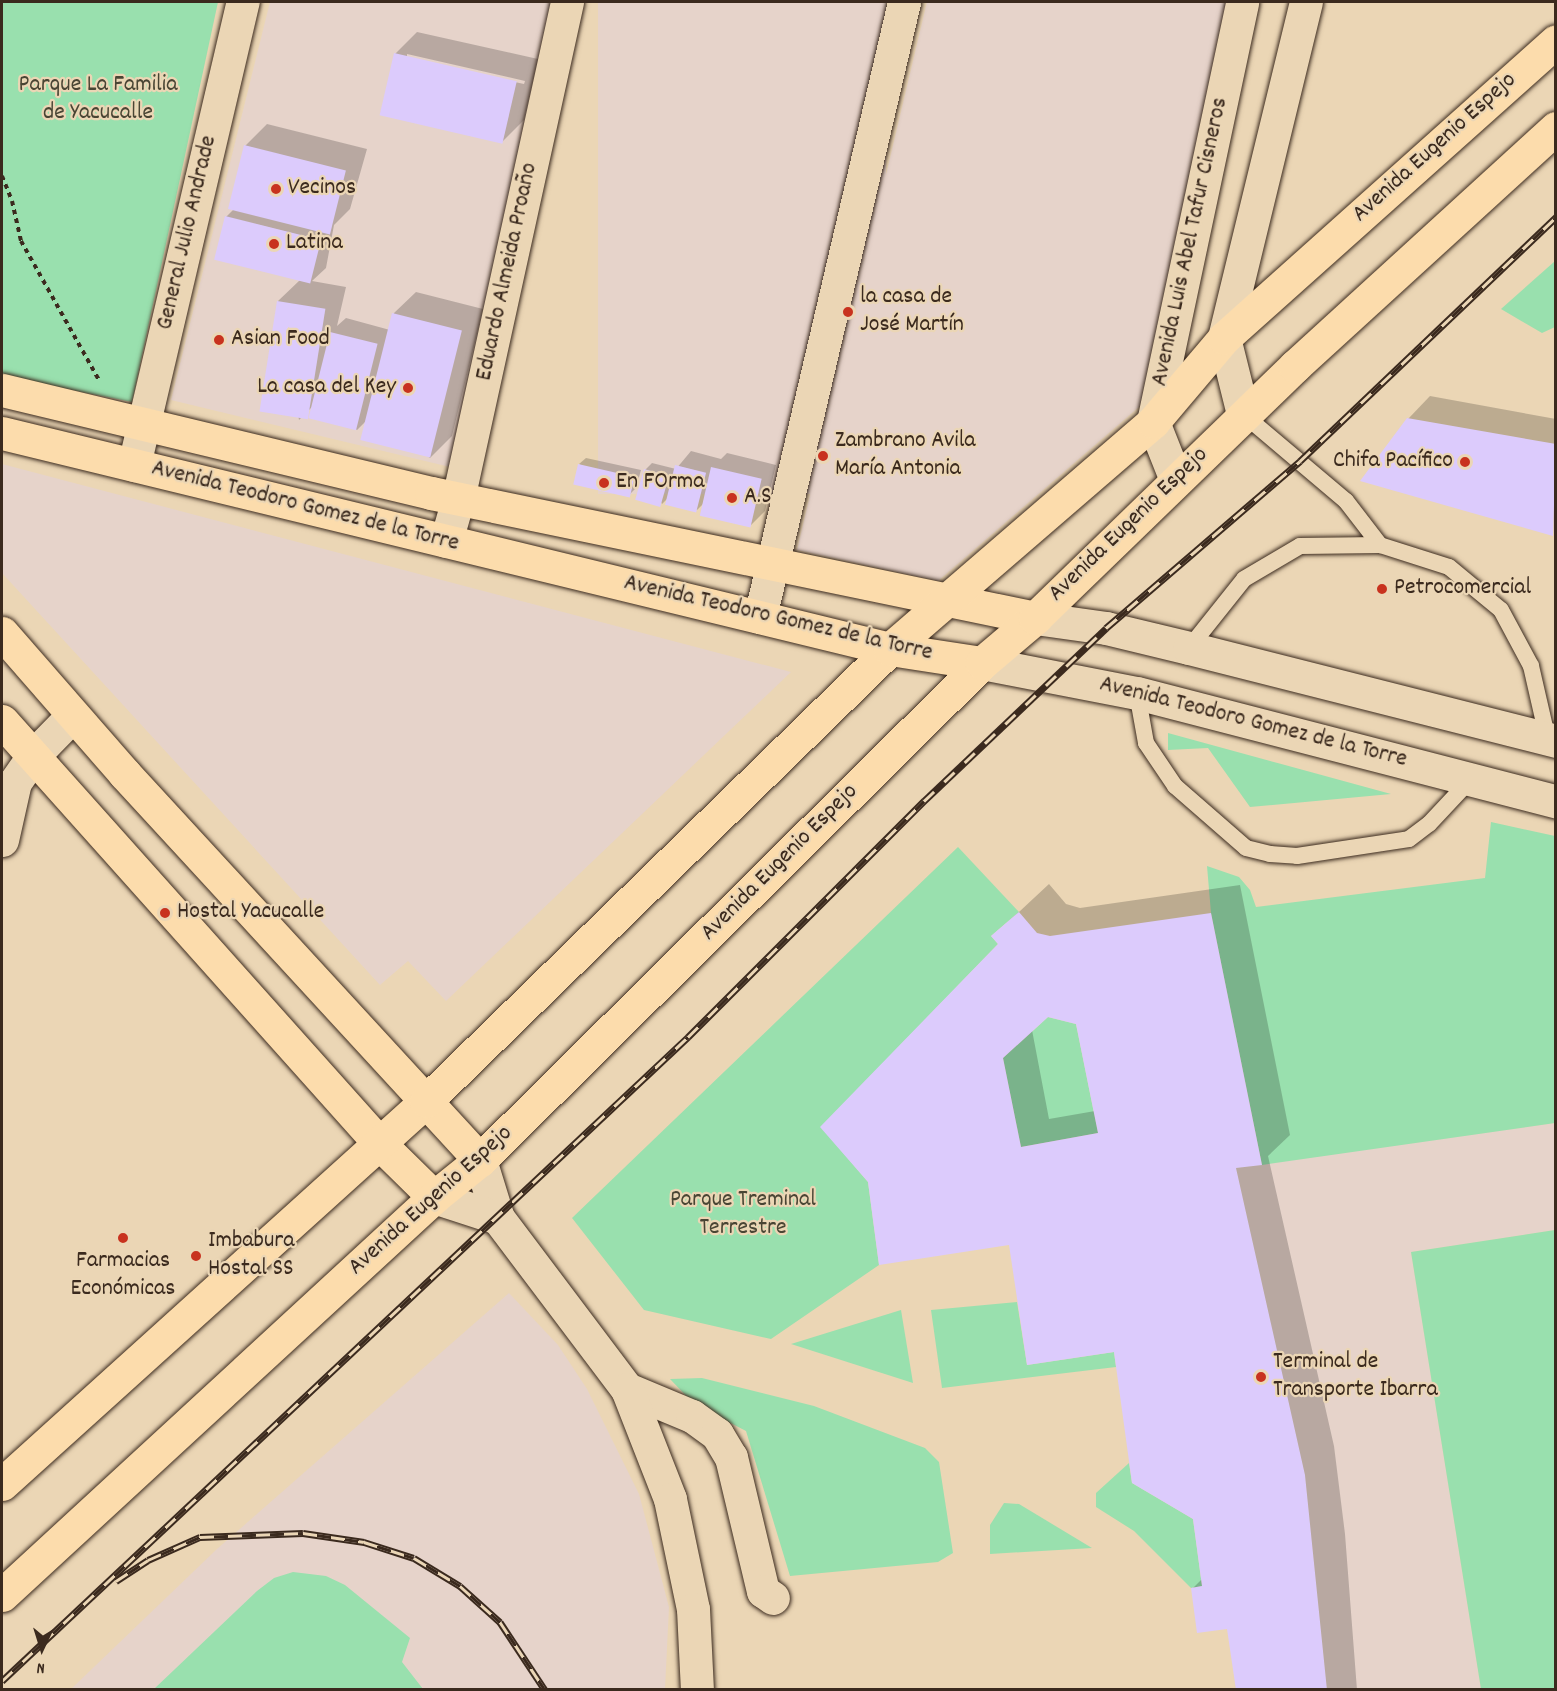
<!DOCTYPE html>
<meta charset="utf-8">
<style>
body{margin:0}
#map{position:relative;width:1557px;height:1691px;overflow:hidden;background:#ebd6b5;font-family:Dekko,sans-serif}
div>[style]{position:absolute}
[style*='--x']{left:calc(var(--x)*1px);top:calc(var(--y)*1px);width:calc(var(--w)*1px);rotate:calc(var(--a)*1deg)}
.built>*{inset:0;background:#e6d3ca;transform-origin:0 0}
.green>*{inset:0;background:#99e0ae}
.shadow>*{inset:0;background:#0003}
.building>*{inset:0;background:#dccbfc;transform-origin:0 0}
.path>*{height:4px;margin-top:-2px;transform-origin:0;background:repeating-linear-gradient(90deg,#3b2a1e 0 4.5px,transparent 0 9px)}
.roads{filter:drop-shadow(0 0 2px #3b2a1e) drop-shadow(0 0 2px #3b2a1e)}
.service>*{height:16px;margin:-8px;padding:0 8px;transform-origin:8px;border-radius:8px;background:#ebd6b5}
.minor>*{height:33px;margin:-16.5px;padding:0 16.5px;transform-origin:16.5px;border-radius:16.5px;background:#ebd6b5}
.tertiary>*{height:33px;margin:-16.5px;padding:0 16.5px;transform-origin:16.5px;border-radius:16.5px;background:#ebd6b5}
.secondary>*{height:33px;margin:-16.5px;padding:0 16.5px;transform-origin:16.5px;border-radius:16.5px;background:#ebd6b5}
.primary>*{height:33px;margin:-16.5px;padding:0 16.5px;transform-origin:16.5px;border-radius:16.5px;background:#fcdcac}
.rail>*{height:7px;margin-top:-3.5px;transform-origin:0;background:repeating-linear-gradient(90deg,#ebd6b5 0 14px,#3b2a1e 0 28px);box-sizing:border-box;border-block:2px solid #3b2a1e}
.dots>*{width:16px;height:16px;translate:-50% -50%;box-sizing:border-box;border:3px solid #ebd6b5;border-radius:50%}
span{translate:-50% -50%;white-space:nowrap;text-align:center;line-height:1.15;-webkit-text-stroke:4.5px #ebd6b5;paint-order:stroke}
.park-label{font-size:24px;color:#494534}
.street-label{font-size:24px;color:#3b2a1e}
.poi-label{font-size:24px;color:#3b2a1e}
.left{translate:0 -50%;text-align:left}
.right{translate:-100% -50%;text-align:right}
.frame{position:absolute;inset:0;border:3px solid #3b2a1e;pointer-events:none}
.north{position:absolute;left:12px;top:1619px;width:60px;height:60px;-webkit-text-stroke:4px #ebd6b5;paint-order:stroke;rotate:184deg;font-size:16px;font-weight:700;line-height:24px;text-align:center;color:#3b2a1e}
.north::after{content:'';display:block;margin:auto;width:21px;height:27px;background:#3b2a1e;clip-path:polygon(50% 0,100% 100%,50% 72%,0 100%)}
</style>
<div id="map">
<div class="built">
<div style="clip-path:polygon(270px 2px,554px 2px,450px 467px,171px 400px)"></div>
<div style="left:598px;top:2px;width:288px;height:492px"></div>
<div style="clip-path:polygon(927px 2px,1230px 2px,1147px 400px,938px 581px,797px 550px)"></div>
<div style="clip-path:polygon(2px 464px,791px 672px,446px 1001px,408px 961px,380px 985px,2px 573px)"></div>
<div style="clip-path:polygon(1555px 1123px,1555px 1230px,1411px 1252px,1481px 1689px,1327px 1689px,1305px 1475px,1236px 1168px)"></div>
<div style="clip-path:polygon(509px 1293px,558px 1345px,587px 1389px,639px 1494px,669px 1607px,665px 1689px,70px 1690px,217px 1549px)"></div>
</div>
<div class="green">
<div style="clip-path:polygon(2px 2px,218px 2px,132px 402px,2px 376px)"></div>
<div style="clip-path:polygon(1555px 261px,1555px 327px,1542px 333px,1501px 309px)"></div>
<div style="clip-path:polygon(1168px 733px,1391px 794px,1250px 807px,1208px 748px,1168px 750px)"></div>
<div style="clip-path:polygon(1491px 822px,1555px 836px,1555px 1123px,1262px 1165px,1211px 913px,1207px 866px,1239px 877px,1250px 890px,1256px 907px,1485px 878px)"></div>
<div style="clip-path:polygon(958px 847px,1019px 912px,991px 936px,998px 944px,821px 1127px,868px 1182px,879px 1265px,771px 1339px,644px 1310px,572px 1218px)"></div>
<div style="clip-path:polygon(1048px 1017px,1076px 1024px,1098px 1133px,1021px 1147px,1003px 1058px)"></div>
<div style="clip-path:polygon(1555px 1230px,1555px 1689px,1481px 1689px,1411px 1252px)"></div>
<div style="clip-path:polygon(1017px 1302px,1027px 1365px,1114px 1352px,1116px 1367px,942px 1388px,931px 1310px)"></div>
<div style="clip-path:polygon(901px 1310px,913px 1383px,791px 1344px)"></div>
<div style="clip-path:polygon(702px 1378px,814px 1406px,925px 1448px,939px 1462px,953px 1553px,938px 1562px,790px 1576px,746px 1431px,694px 1404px,670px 1379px)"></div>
<div style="clip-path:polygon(1129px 1463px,1132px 1483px,1193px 1519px,1202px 1586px,1191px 1588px,1134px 1531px,1096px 1507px,1096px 1493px)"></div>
<div style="clip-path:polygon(1004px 1503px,1019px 1504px,1092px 1548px,990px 1554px,990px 1525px)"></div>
<div style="clip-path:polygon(293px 1572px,326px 1576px,345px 1585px,410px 1638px,402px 1662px,423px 1689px,154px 1689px,257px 1591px,274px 1578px)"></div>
</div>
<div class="shadow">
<div style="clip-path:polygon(evenodd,417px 32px,538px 59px,524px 120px,502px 142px,395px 54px,417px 32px,407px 54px,525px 81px,524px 84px,407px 58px,407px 54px)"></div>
<div style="clip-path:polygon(267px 124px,367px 149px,350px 209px,334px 225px,326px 268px,312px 281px,346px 287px,337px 326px,346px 318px,390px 330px,394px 313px,416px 292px,483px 309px,452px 436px,430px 458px,372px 415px,357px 430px,315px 404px,299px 420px,278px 301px,300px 280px,226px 217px,234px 209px,245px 146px)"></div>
<div style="clip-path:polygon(1430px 396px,1556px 419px,1553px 535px,1408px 419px)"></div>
<div style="clip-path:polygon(691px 451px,721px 459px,727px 453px,776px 465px,765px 511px,751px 525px,704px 503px,697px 510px,669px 497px,662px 504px,645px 470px,652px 463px,676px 469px)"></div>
<div style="clip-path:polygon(586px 458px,641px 470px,636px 488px,629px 495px,579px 464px)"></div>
<div style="clip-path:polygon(evenodd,1049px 884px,1066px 904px,1080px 908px,1240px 885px,1290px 1135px,1268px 1156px,1334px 1446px,1345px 1534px,1357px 1690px,1237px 1690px,1229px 1628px,1193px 1588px,1202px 1579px,1194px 1519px,1115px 1350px,1010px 1243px,880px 1263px,1000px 944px,993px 936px,1049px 884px,1048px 1016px,1078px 1023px,1095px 1111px,1049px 1119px,1032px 1030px,1048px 1016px)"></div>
</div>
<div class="building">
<div style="left:394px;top:53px;width:126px;height:64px;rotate:13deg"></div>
<div style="left:244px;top:145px;width:105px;height:66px;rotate:14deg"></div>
<div style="left:225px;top:216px;width:99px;height:45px;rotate:14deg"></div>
<div style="left:277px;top:301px;width:49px;height:112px;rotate:9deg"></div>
<div style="left:392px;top:313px;width:72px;height:131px;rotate:14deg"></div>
<div style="left:330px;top:332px;width:49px;height:89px;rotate:14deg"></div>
<div style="clip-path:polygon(1407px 418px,1556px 444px,1553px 536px,1360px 481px)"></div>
<div style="left:578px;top:464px;width:58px;height:21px;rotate:13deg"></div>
<div style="left:675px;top:465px;width:32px;height:41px;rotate:14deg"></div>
<div style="left:711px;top:467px;width:52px;height:50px;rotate:13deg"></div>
<div style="left:644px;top:469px;width:26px;height:32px;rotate:16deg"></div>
<div style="clip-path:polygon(evenodd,1019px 912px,1037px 933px,1050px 936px,1211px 913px,1262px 1165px,1236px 1168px,1305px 1475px,1327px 1690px,1236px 1690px,1227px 1629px,1197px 1633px,1191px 1588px,1202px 1586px,1193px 1519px,1132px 1483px,1114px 1352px,1027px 1365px,1009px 1245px,879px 1265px,868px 1182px,820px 1127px,998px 944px,991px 936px,1019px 912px,1048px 1017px,1076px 1024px,1098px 1133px,1021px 1147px,1003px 1058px,1048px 1017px)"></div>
</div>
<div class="path">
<div style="--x:2;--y:176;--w:27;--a:68"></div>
<div style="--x:12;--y:201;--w:41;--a:77.3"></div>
<div style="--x:21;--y:241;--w:159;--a:60.7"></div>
</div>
<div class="roads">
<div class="service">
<div style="--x:1243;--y:414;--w:135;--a:40.2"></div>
<div style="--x:1346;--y:501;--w:56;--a:52.3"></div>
<div style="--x:1189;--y:648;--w:88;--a:-51.4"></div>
<div style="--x:1244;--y:579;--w:65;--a:-30.5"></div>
<div style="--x:1300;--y:546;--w:80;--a:-0.7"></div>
<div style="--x:1380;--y:545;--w:72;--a:17.7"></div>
<div style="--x:1449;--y:567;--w:67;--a:39.6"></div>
<div style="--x:1501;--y:610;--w:64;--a:61.8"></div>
<div style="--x:1531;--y:666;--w:76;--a:77.1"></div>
<div style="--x:1137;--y:693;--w:51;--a:79.8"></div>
<div style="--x:1146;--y:743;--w:52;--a:56"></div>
<div style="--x:1175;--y:786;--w:94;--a:41.1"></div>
<div style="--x:1246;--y:848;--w:25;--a:14"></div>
<div style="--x:1270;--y:854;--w:27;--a:4"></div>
<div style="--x:1297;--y:856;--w:113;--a:-8.6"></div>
<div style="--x:1409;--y:839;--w:25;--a:-37"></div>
<div style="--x:1429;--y:824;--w:63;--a:-46.9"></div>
</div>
<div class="minor">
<div style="--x:134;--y:465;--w:476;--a:-76.8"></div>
<div style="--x:446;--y:541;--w:44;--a:-74.1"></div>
<div style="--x:458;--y:499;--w:509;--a:-77.63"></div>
<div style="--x:760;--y:617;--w:632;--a:-76.82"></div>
<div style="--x:2;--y:840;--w:59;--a:-77.4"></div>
<div style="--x:15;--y:782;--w:32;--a:-55"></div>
<div style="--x:33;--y:756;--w:56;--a:-45.7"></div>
<div style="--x:627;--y:1389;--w:70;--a:22.6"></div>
<div style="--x:692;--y:1416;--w:31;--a:36"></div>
<div style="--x:717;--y:1434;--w:27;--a:59"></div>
<div style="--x:731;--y:1457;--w:138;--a:76.6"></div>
<div style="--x:763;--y:1591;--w:12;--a:35"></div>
</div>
<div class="tertiary">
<div style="--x:1243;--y:414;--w:78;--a:-104"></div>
<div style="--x:1224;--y:338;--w:346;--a:-76.3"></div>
<div style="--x:1176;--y:480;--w:62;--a:-111.6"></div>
<div style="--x:1153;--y:422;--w:429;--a:-78"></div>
<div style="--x:480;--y:1160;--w:61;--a:72.8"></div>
<div style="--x:498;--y:1218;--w:214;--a:53"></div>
<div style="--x:627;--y:1389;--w:118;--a:68.6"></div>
<div style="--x:670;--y:1499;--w:112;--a:78.2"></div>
<div style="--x:693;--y:1609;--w:81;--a:87.2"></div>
<div style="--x:434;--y:1197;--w:67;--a:18.2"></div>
</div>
<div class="secondary">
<div style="--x:1035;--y:618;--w:72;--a:8"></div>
<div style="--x:1106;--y:628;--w:85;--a:13.5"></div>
<div style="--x:1189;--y:648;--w:379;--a:14.2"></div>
<div style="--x:982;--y:663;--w:158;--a:11"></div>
<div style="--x:1137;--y:693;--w:433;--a:14.5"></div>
</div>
<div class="primary">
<div style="--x:2;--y:390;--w:441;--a:13.5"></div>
<div style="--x:431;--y:493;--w:617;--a:11.69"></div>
<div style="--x:2;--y:433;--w:914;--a:13.67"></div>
<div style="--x:890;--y:649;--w:93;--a:8.7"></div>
<div style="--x:2;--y:633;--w:186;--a:48.9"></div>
<div style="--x:124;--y:773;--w:526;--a:47.39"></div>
<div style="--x:2;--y:721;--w:567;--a:48.22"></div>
<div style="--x:380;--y:1144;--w:76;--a:44.5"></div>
<div style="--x:2;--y:1484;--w:571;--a:-42.09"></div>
<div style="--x:426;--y:1101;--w:648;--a:-44.25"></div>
<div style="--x:890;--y:649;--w:347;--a:-40.8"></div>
<div style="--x:1153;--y:422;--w:110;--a:-49.8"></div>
<div style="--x:1224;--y:338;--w:445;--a:-41.8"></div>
<div style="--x:2;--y:1595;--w:587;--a:-42.65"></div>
<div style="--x:434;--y:1197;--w:59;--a:-38.8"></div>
<div style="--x:480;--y:1160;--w:706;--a:-44.71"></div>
<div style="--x:982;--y:663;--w:70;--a:-40.3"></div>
<div style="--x:1035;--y:618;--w:362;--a:-44.1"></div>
<div style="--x:1295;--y:366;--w:353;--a:-42.4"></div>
</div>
</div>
<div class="rail">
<div style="--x:116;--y:1581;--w:38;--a:-33"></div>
<div style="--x:148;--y:1560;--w:57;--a:-23.9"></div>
<div style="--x:200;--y:1537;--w:103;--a:-2.2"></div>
<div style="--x:303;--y:1533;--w:62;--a:8.4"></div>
<div style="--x:364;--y:1542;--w:52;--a:17.7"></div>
<div style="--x:414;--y:1558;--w:54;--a:31.3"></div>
<div style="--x:460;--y:1586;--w:54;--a:42"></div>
<div style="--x:500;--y:1622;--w:82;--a:56.5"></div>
<div style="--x:2;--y:1681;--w:941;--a:-43.19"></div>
<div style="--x:688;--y:1037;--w:334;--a:-45"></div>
<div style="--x:924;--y:801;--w:251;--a:-43.5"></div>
<div style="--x:1106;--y:628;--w:256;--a:-40.7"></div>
<div style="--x:1300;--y:461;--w:354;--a:-43.6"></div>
</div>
<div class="dots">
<div style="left:276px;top:189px;background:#c8321e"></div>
<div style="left:274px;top:244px;background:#c8321e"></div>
<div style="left:848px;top:312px;background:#c8321e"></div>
<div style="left:219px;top:340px;background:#c8321e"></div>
<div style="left:408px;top:388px;background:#c8321e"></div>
<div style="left:823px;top:456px;background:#c8321e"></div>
<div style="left:1465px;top:462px;background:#c8321e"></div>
<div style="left:604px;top:483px;background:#c8321e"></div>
<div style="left:732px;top:498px;background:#c8321e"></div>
<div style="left:1382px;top:589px;background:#c8321e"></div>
<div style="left:165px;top:913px;background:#c8321e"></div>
<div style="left:123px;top:1238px;background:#c8321e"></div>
<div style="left:196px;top:1256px;background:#c8321e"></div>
<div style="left:1261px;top:1377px;background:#c8321e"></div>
</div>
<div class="park-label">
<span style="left:98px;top:100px">Parque La Familia<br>de Yacucalle</span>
<span style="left:743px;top:1215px">Parque Treminal<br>Terrestre</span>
</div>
<div class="street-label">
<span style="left:1435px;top:148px;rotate:-42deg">Avenida Eugenio Espejo</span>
<span style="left:188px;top:233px;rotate:-77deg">General Julio Andrade</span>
<span style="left:1191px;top:242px;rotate:-78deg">Avenida Luis Abel Tafur Cisneros</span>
<span style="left:508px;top:272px;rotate:-78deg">Eduardo Almeida Proaño</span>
<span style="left:305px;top:507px;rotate:14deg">Avenida Teodoro Gomez de la Torre</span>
<span style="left:1129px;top:525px;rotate:-44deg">Avenida Eugenio Espejo</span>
<span style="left:778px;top:619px;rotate:13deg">Avenida Teodoro Gomez de la Torre</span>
<span style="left:1253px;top:723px;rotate:14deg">Avenida Teodoro Gomez de la Torre</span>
<span style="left:780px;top:863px;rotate:-45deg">Avenida Eugenio Espejo</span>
<span style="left:431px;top:1201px;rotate:-42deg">Avenida Eugenio Espejo</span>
</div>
<div class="poi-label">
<span class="left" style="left:288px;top:189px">Vecinos</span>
<span class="left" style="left:286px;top:244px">Latina</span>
<span class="left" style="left:860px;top:312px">la casa de<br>José Martín</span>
<span class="left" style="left:231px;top:340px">Asian Food</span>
<span class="right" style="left:396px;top:388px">La casa del Key</span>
<span class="left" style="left:835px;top:456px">Zambrano Avila<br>María Antonia</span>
<span class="right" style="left:1453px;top:462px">Chifa Pacífico</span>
<span class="left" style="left:616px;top:483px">En FOrma</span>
<span class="left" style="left:744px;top:498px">A.S</span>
<span class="left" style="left:1394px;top:589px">Petrocomercial</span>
<span class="left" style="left:177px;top:913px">Hostal Yacucalle</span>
<span class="left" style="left:208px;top:1256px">Imbabura<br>Hostal SS</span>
<span style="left:123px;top:1276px">Farmacias<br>Económicas</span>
<span class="left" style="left:1273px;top:1377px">Terminal de<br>Transporte Ibarra</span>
</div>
<div class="frame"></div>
<div class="north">N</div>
</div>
